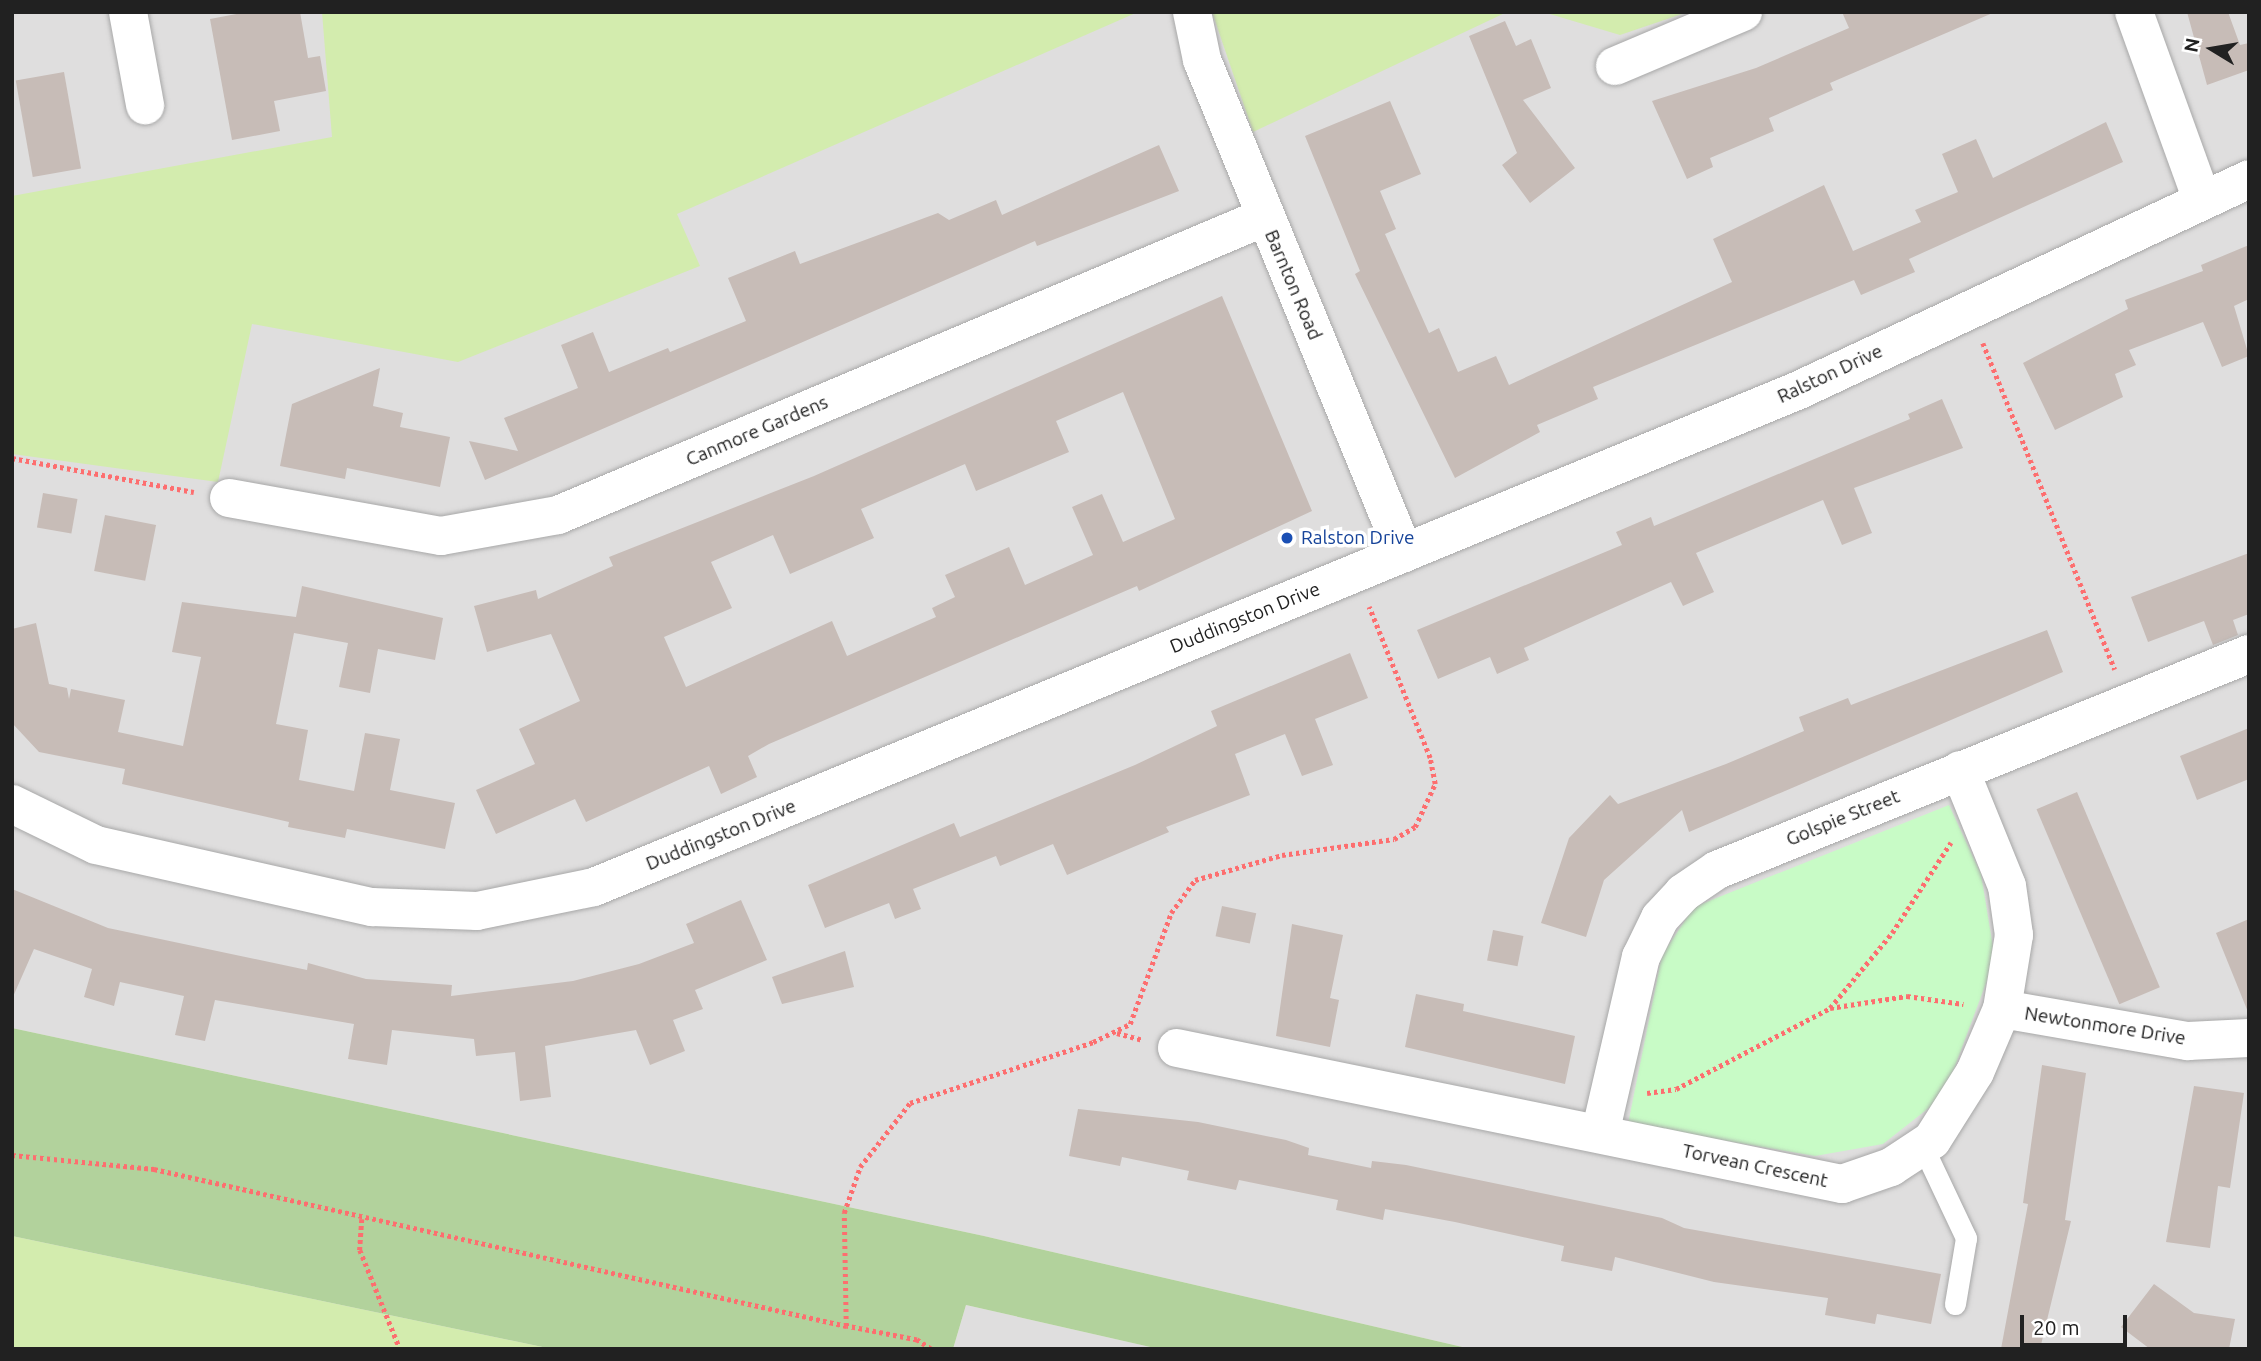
<!DOCTYPE html>
<style>
body{margin:0}
#map{position:relative;width:2261px;height:1361px;overflow:hidden;background:#f2ede8;font-family:Ubuntu,sans-serif}
div>[style]{position:absolute}
[style*='--x']{left:calc(var(--x)*1px);top:calc(var(--y)*1px);width:calc(var(--w)*1px);rotate:calc(var(--a)*1deg)}
.residential>*{inset:0;background:#dfdede}
.grass>*{inset:0;background:#d3ecae}
.forest>*{inset:0;background:#b2d29c}
.park>*{inset:0;background:#c8fbc6}
.building>*{inset:0;background:#c7bcb7;transform-origin:0 0}
.path>*{height:4.5px;margin-top:-2.25px;transform-origin:0;background:repeating-linear-gradient(90deg,#fd6e6f 0 3.5px,transparent 0 7px)}
.roads{filter:drop-shadow(0 0 2px #a8a8a8) drop-shadow(0 0 2px #a8a8a8)}
.lane>*{height:21px;margin:-10.5px;padding:0 10.5px;transform-origin:10.5px;border-radius:10.5px;background:#fff}
.street>*{height:38px;margin:-19px;padding:0 19px;transform-origin:19px;border-radius:19px;background:#fff}
.dots>*{width:19px;height:19px;translate:-50% -50%;box-sizing:border-box;border:4px solid #fff;border-radius:50%}
span{translate:-50% -50%;white-space:nowrap;text-align:center;line-height:1.15;-webkit-text-stroke:7px #fff;paint-order:stroke}
.street-label{font-size:19px;color:#212121}
.transit-label{font-size:19px;color:#164399}
.left{translate:0 -50%;text-align:left}
.frame{position:absolute;inset:0;border:14px solid #212121;pointer-events:none}
.north{position:absolute;left:2177px;top:14px;width:70px;height:70px;-webkit-text-stroke:5px #fff;paint-order:stroke;rotate:281deg;font-size:19px;font-weight:700;line-height:28px;text-align:center;color:#212121}
.north::after{content:'';display:block;margin:auto;width:24px;height:32px;background:#212121;clip-path:polygon(50% 0,100% 100%,50% 72%,0 100%)}
.scale{position:absolute;left:2020px;top:1315px;width:107px;height:32px;box-sizing:border-box;border:4px solid #212121;border-top:0;padding-left:9px;font-size:21px;line-height:24px;white-space:nowrap;color:#212121;-webkit-text-stroke:5px #fff;paint-order:stroke}
</style>
<div id="map">
<div class="residential">
<div style="clip-path:polygon(12px 12px,2249px 12px,2249px 1349px,1471px 1349px,984px 1236px,12px 1028px)"></div>
<div style="clip-path:polygon(966px 1305px,1159px 1349px,953px 1349px)"></div>
</div>
<div class="grass">
<div style="clip-path:polygon(322px 12px,1138px 12px,677px 214px,700px 266px,458px 362px,252px 324px,218px 482px,12px 454px,12px 196px,332px 137px)"></div>
<div style="clip-path:polygon(1212px 12px,1507px 12px,1253px 132px)"></div>
<div style="clip-path:polygon(1543px 12px,1688px 12px,1620px 35px)"></div>
<div style="clip-path:polygon(12px 1236px,552px 1349px,12px 1349px)"></div>
</div>
<div class="forest">
<div style="clip-path:polygon(12px 1028px,984px 1236px,1471px 1349px,1159px 1349px,966px 1305px,953px 1349px,552px 1349px,12px 1236px)"></div>
</div>
<div class="park">
<div style="clip-path:polygon(1949px 805px,1981px 874px,1995px 959px,1944px 1096px,1883px 1144px,1815px 1156px,1628px 1124px,1662px 955px,1694px 907px)"></div>
</div>
<div class="building">
<div style="clip-path:polygon(247px 12px,300px 12px,308px 58px,320px 56px,326px 91px,274px 101px,280px 131px,232px 140px,210px 19px)"></div>
<div style="clip-path:polygon(1842px 12px,1995px 12px,1830px 83px,1833px 90px,1769px 118px,1774px 131px,1710px 158px,1713px 167px,1687px 179px,1652px 101px,1756px 68px,1849px 28px)"></div>
<div style="clip-path:polygon(2187px 12px,2228px 12px,2240px 45px,2249px 43px,2249px 70px,2207px 85px)"></div>
<div style="clip-path:polygon(1505px 21px,1516px 46px,1531px 39px,1551px 88px,1523px 100px,1575px 168px,1530px 203px,1502px 165px,1517px 153px,1469px 36px)"></div>
<div style="left:64px;top:72px;width:98px;height:49px;rotate:80deg"></div>
<div style="clip-path:polygon(1390px 101px,1421px 174px,1380px 191px,1396px 229px,1385px 234px,1429px 333px,1439px 328px,1458px 372px,1496px 356px,1509px 385px,1732px 282px,1713px 239px,1824px 185px,1853px 251px,1921px 222px,1915px 210px,1958px 192px,1942px 154px,1976px 139px,1993px 178px,2106px 122px,2123px 162px,1909px 259px,1915px 272px,1861px 295px,1854px 280px,1593px 387px,1598px 399px,1537px 425px,1540px 432px,1455px 478px,1355px 274px,1360px 271px,1305px 136px)"></div>
<div style="clip-path:polygon(1159px 145px,1179px 191px,1037px 246px,1035px 241px,485px 480px,469px 441px,518px 451px,504px 418px,578px 388px,561px 345px,593px 332px,609px 372px,668px 348px,670px 352px,746px 321px,728px 278px,795px 251px,800px 264px,938px 213px,949px 220px,996px 200px,1002px 215px)"></div>
<div style="clip-path:polygon(2249px 245px,2249px 299px,2234px 306px,2249px 356px,2222px 367px,2203px 322px,2129px 350px,2136px 365px,2115px 374px,2123px 397px,2055px 430px,2023px 363px,2128px 309px,2125px 300px,2203px 271px,2201px 265px)"></div>
<div style="clip-path:polygon(evenodd,1222px 296px,1312px 511px,1139px 591px,1137px 586px,769px 744px,748px 756px,757px 777px,721px 794px,709px 766px,586px 822px,575px 799px,496px 834px,476px 790px,535px 764px,519px 729px,580px 701px,551px 634px,487px 652px,474px 606px,536px 590px,538px 599px,613px 566px,609px 557px,814px 476px,1222px 296px,1123px 392px,1175px 519px,1123px 542px,1102px 494px,1072px 507px,1093px 555px,1025px 585px,1009px 547px,945px 575px,955px 597px,932px 608px,936px 617px,847px 656px,832px 621px,686px 687px,664px 637px,732px 608px,711px 562px,773px 535px,790px 574px,874px 538px,861px 509px,965px 464px,976px 491px,1069px 452px,1056px 421px,1123px 392px)"></div>
<div style="clip-path:polygon(380px 368px,373px 406px,403px 413px,400px 427px,450px 437px,440px 487px,347px 468px,345px 479px,280px 466px,292px 404px)"></div>
<div style="clip-path:polygon(1942px 399px,1963px 448px,1854px 488px,1872px 533px,1842px 545px,1823px 500px,1696px 553px,1714px 592px,1683px 606px,1671px 582px,1524px 648px,1529px 660px,1497px 674px,1490px 657px,1438px 679px,1417px 630px,1622px 545px,1616px 532px,1651px 517px,1654px 526px,1910px 419px,1908px 414px)"></div>
<div style="left:43px;top:493px;width:35px;height:35px;rotate:10deg"></div>
<div style="left:105px;top:515px;width:52px;height:57px;rotate:11deg"></div>
<div style="clip-path:polygon(2249px 553px,2249px 614px,2233px 620px,2238px 635px,2213px 645px,2204px 621px,2148px 642px,2131px 597px)"></div>
<div style="clip-path:polygon(302px 586px,443px 618px,435px 660px,378px 649px,370px 693px,339px 687px,348px 643px,294px 633px,276px 724px,308px 730px,299px 780px,354px 791px,365px 733px,400px 739px,390px 790px,455px 803px,445px 849px,347px 829px,345px 838px,288px 827px,289px 822px,122px 784px,125px 769px,39px 752px,12px 723px,12px 629px,36px 623px,49px 684px,67px 688px,69px 699px,71px 689px,125px 700px,118px 732px,183px 746px,201px 657px,172px 652px,182px 602px,296px 617px)"></div>
<div style="clip-path:polygon(2047px 630px,2063px 672px,1689px 832px,1682px 810px,1604px 880px,1586px 937px,1541px 923px,1569px 838px,1610px 795px,1618px 804px,1726px 764px,1804px 731px,1799px 717px,1848px 698px,1851px 705px)"></div>
<div style="clip-path:polygon(1350px 653px,1368px 698px,1315px 719px,1333px 765px,1302px 776px,1285px 734px,1235px 754px,1250px 795px,1166px 827px,1169px 832px,1067px 875px,1053px 844px,1000px 866px,996px 856px,913px 889px,921px 909px,895px 919px,889px 903px,825px 928px,808px 885px,954px 823px,960px 837px,1135px 765px,1217px 726px,1211px 711px)"></div>
<div style="clip-path:polygon(2249px 728px,2249px 779px,2197px 800px,2180px 756px)"></div>
<div style="left:2077px;top:792px;width:212px;height:44px;rotate:67deg"></div>
<div style="clip-path:polygon(12px 889px,108px 928px,307px 970px,308px 963px,366px 979px,452px 985px,451px 996px,573px 981px,639px 964px,694px 943px,686px 924px,741px 900px,767px 960px,695px 990px,703px 1009px,673px 1020px,685px 1051px,650px 1065px,636px 1030px,545px 1046px,551px 1097px,520px 1101px,515px 1052px,476px 1056px,474px 1039px,392px 1030px,387px 1065px,348px 1059px,354px 1024px,215px 1000px,205px 1041px,175px 1035px,184px 996px,120px 982px,114px 1006px,84px 997px,92px 969px,34px 949px,12px 999px)"></div>
<div style="left:1222px;top:906px;width:35px;height:31px;rotate:12deg"></div>
<div style="clip-path:polygon(2249px 919px,2249px 1011px,2248px 1012px,2216px 933px)"></div>
<div style="clip-path:polygon(1292px 924px,1343px 935px,1330px 998px,1339px 1000px,1330px 1047px,1276px 1036px)"></div>
<div style="left:1493px;top:930px;width:31px;height:31px;rotate:11deg"></div>
<div style="clip-path:polygon(845px 951px,854px 987px,782px 1004px,772px 977px)"></div>
<div style="clip-path:polygon(1416px 994px,1464px 1004px,1463px 1011px,1575px 1036px,1565px 1084px,1405px 1047px)"></div>
<div style="clip-path:polygon(2042px 1065px,2086px 1073px,2065px 1220px,2071px 1221px,2040px 1349px,2001px 1349px,2028px 1204px,2023px 1203px)"></div>
<div style="clip-path:polygon(2194px 1086px,2244px 1093px,2230px 1188px,2218px 1186px,2210px 1248px,2166px 1242px)"></div>
<div style="clip-path:polygon(1078px 1109px,1198px 1122px,1286px 1140px,1309px 1148px,1308px 1155px,1371px 1168px,1372px 1161px,1406px 1165px,1662px 1218px,1684px 1228px,1941px 1274px,1931px 1324px,1877px 1314px,1875px 1324px,1825px 1315px,1828px 1298px,1714px 1282px,1615px 1257px,1612px 1271px,1561px 1261px,1564px 1246px,1455px 1222px,1385px 1209px,1383px 1220px,1336px 1210px,1338px 1200px,1239px 1180px,1236px 1190px,1187px 1180px,1189px 1171px,1122px 1157px,1120px 1166px,1069px 1156px)"></div>
<div style="clip-path:polygon(2154px 1284px,2194px 1313px,2235px 1319px,2229px 1349px,2150px 1349px,2121px 1327px)"></div>
</div>
<div class="path">
<div style="--x:1983;--y:343;--w:352;--a:68"></div>
<div style="--x:12;--y:458;--w:185;--a:10.6"></div>
<div style="--x:1830;--y:1008;--w:97;--a:-50.4"></div>
<div style="--x:1892;--y:933;--w:108;--a:-57"></div>
<div style="--x:1117;--y:1033;--w:27;--a:15"></div>
<div style="--x:1647;--y:1093;--w:29;--a:-8"></div>
<div style="--x:1676;--y:1089;--w:174;--a:-27.7"></div>
<div style="--x:1830;--y:1008;--w:78;--a:-8.9"></div>
<div style="--x:1907;--y:996;--w:57;--a:8.1"></div>
<div style="--x:12;--y:1155;--w:143;--a:5.6"></div>
<div style="--x:154;--y:1169;--w:710;--a:12.78"></div>
<div style="--x:362;--y:1219;--w:31;--a:94"></div>
<div style="--x:360;--y:1250;--w:107;--a:68"></div>
<div style="--x:931;--y:1349;--w:17;--a:-147"></div>
<div style="--x:917;--y:1340;--w:72;--a:-168.8"></div>
<div style="--x:846;--y:1326;--w:113;--a:-91"></div>
<div style="--x:844;--y:1213;--w:49;--a:-70.8"></div>
<div style="--x:860;--y:1167;--w:81;--a:-52"></div>
<div style="--x:910;--y:1103;--w:193;--a:-18.4"></div>
<div style="--x:1093;--y:1042;--w:41;--a:-25.9"></div>
<div style="--x:1130;--y:1024;--w:118;--a:-69.7"></div>
<div style="--x:1171;--y:913;--w:41;--a:-54"></div>
<div style="--x:1195;--y:880;--w:91;--a:-16"></div>
<div style="--x:1282;--y:855;--w:113;--a:-8.1"></div>
<div style="--x:1394;--y:839;--w:24;--a:-30"></div>
<div style="--x:1415;--y:827;--w:47;--a:-65.1"></div>
<div style="--x:1435;--y:784;--w:26;--a:-101"></div>
<div style="--x:1430;--y:758;--w:163;--a:-112"></div>
</div>
<div class="roads">
<div class="lane">
<div style="--x:1923;--y:1147;--w:101;--a:64.7"></div>
<div style="--x:1966;--y:1238;--w:67;--a:99.5"></div>
</div>
<div class="street">
<div style="--x:128;--y:12;--w:95;--a:79.6"></div>
<div style="--x:1192;--y:12;--w:49;--a:78.2"></div>
<div style="--x:1202;--y:60;--w:533;--a:67.72"></div>
<div style="--x:2134;--y:12;--w:200;--a:70.1"></div>
<div style="--x:1615;--y:66;--w:139;--a:-22.9"></div>
<div style="--x:229;--y:498;--w:215;--a:10.2"></div>
<div style="--x:441;--y:536;--w:119;--a:-10.2"></div>
<div style="--x:558;--y:515;--w:767;--a:-22.86"></div>
<div style="--x:12;--y:804;--w:93;--a:26"></div>
<div style="--x:96;--y:845;--w:283;--a:12.7"></div>
<div style="--x:372;--y:907;--w:105;--a:2.2"></div>
<div style="--x:477;--y:911;--w:119;--a:-11.6"></div>
<div style="--x:594;--y:887;--w:1301;--a:-22.41"></div>
<div style="--x:1797;--y:391;--w:499;--a:-25.1"></div>
<div style="--x:2002;--y:1009;--w:189;--a:9.8"></div>
<div style="--x:2188;--y:1041;--w:61;--a:-2.8"></div>
<div style="--x:1177;--y:1048;--w:679;--a:11.56"></div>
<div style="--x:1842;--y:1184;--w:52;--a:-19.1"></div>
<div style="--x:1891;--y:1167;--w:49;--a:-33.4"></div>
<div style="--x:1932;--y:1140;--w:80;--a:-57.7"></div>
<div style="--x:1975;--y:1072;--w:69;--a:-66.8"></div>
<div style="--x:2002;--y:1009;--w:75;--a:-80.8"></div>
<div style="--x:2014;--y:935;--w:49;--a:-98.1"></div>
<div style="--x:2007;--y:886;--w:125;--a:-112.1"></div>
<div style="--x:1600;--y:1134;--w:182;--a:-77"></div>
<div style="--x:1641;--y:957;--w:43;--a:-64"></div>
<div style="--x:1660;--y:918;--w:34;--a:-47"></div>
<div style="--x:1683;--y:893;--w:41;--a:-34.1"></div>
<div style="--x:1717;--y:870;--w:574;--a:-22.1"></div>
</div>
</div>
<div class="dots">
<div style="left:1287px;top:538px;background:#1a4fb4"></div>
</div>
<div class="street-label">
<span style="left:1293px;top:285px;rotate:67deg">Barnton Road</span>
<span style="left:1830px;top:374px;rotate:-25deg">Ralston Drive</span>
<span style="left:757px;top:431px;rotate:-23deg">Canmore Gardens</span>
<span style="left:1245px;top:618px;rotate:-22deg">Duddingston Drive</span>
<span style="left:1843px;top:818px;rotate:-22deg">Golspie Street</span>
<span style="left:721px;top:835px;rotate:-22deg">Duddingston Drive</span>
<span style="left:2105px;top:1026px;rotate:9deg">Newtonmore Drive</span>
<span style="left:1755px;top:1166px;rotate:12deg">Torvean Crescent</span>
</div>
<div class="transit-label">
<span class="left" style="left:1301px;top:538px">Ralston Drive</span>
</div>
<div class="frame"></div>
<div class="north">N</div>
<div class="scale">20 m</div>
</div>
